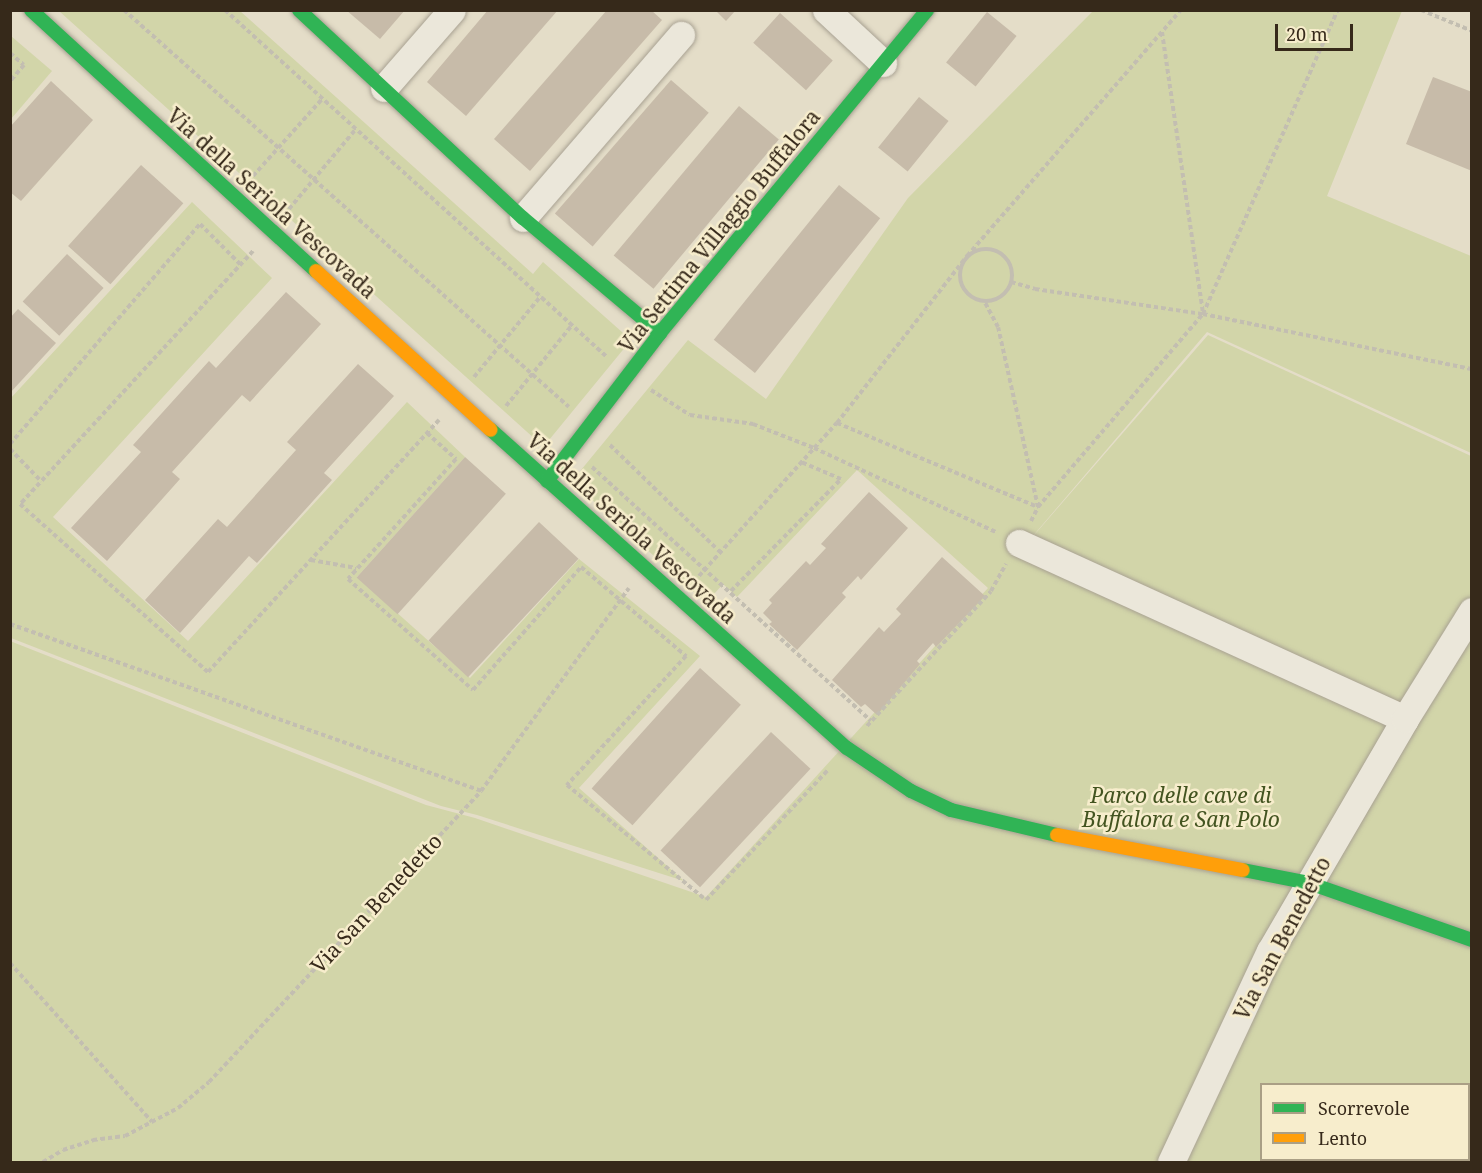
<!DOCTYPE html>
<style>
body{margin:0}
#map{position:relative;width:1482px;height:1173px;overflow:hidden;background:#e4ddc8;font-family:"Noto Serif",serif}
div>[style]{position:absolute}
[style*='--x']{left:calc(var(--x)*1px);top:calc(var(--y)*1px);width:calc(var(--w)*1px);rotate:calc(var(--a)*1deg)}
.green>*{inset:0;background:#d2d5a9}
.building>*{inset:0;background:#c7bba9;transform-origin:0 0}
.path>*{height:4px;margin-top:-2px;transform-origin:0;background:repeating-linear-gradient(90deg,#c3beb1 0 4.5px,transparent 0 7.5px)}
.path>.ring{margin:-2px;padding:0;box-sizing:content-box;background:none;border:4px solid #c3beb1;border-radius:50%}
.roads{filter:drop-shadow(0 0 2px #a8a192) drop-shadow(0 0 2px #a8a192)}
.street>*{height:27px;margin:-13.5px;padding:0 13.5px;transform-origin:13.5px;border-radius:13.5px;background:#ebe7da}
.fast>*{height:14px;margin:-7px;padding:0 7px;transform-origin:7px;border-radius:7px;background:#30b455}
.slow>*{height:14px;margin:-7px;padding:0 7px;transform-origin:7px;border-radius:7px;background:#ff9f0a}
span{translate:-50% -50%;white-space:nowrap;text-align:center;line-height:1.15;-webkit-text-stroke:5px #f7edcc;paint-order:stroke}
.street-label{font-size:21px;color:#36291a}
.park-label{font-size:21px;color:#435420;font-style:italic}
.frame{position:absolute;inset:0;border:12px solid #36291a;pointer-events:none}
.legend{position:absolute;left:1260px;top:1083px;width:210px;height:78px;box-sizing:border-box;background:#f7edcc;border:2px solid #aa9f85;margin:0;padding:8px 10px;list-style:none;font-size:18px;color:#36291a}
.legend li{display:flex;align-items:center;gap:12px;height:30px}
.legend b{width:30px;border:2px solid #aa9f85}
.scale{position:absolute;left:1275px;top:24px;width:78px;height:27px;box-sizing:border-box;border:3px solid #36291a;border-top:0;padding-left:8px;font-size:18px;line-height:21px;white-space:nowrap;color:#36291a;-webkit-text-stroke:4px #f7edcc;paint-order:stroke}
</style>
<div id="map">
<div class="green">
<div style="clip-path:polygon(59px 11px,240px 11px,533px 274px,543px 262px,631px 340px,549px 440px,536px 440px)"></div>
<div style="clip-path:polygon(evenodd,1093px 11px,1402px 11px,1327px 196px,1471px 256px,1471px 453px,1207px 332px,1009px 564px,1208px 335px,1471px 456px,1471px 1162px,11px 1162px,10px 641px,426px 805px,475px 818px,706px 897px,988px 588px,857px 470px,737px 597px,723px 584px,706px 603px,581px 490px,578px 480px,581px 470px,688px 340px,766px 399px,908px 198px,1093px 11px,1262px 1084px,1468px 1084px,1468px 1160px,1262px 1160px,1262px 1084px)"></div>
<div style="clip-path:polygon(11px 36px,52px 71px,11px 119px)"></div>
<div style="clip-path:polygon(192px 202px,272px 278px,53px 517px,188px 641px,407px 402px,465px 457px,357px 577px,470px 678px,579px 559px,700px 656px,579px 788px,684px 881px,477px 815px,441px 806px,11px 638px,10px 399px)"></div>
</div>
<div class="building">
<div style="clip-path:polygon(346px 10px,405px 10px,380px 39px)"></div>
<div style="clip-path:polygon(488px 10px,558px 10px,466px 116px,427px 82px)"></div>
<div style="clip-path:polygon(607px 10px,651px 10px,662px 20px,530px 171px,494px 139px)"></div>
<div style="clip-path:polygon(715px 10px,736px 10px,726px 21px)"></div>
<div style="left:987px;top:12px;width:38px;height:65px;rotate:39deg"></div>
<div style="left:780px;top:13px;width:71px;height:40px;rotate:42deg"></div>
<div style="clip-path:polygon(1433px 77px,1472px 92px,1472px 171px,1406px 144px)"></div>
<div style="left:671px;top:80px;width:50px;height:177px;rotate:41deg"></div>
<div style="clip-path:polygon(51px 81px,93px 120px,21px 201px,10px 192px,10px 127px)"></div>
<div style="left:919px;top:97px;width:38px;height:65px;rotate:39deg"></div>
<div style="left:739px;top:106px;width:52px;height:195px;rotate:40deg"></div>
<div style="left:141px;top:165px;width:57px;height:109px;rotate:42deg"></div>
<div style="left:839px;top:185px;width:53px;height:199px;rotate:39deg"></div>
<div style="left:67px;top:254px;width:50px;height:65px;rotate:43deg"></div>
<div style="clip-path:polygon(286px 292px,321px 324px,250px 402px,242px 395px,172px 472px,180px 479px,107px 561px,71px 528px,141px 452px,133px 445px,209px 361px,216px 368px)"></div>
<div style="clip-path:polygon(18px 309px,56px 343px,10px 393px,10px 318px)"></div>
<div style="clip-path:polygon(358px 364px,394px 396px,324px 473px,332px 480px,257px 563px,249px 556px,180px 633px,145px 600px,218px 519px,227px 527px,296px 450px,287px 442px)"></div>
<div style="left:465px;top:457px;width:55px;height:162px;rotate:42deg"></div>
<div style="clip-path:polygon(869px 492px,908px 528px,861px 580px,858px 576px,842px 593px,846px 597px,797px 650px,769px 624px,772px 622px,763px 613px,772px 603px,769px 600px,806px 561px,810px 565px,826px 548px,821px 544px)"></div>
<div style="left:539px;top:522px;width:54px;height:162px;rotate:43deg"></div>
<div style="clip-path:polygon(942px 557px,985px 596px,936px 647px,933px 643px,917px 661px,920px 664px,877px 715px,865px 704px,861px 707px,832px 680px,879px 627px,884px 632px,901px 614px,896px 609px)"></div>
<div style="left:700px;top:668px;width:55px;height:162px;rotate:42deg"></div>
<div style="left:771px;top:732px;width:54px;height:162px;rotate:43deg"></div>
</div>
<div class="path">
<div style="--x:124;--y:10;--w:596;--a:41.74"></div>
<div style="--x:225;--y:10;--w:516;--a:42.25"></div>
<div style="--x:1421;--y:10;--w:55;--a:22.4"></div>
<div style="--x:1162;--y:32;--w:284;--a:81.7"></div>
<div style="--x:10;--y:53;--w:18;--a:41"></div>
<div style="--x:24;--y:65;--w:21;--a:131"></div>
<div style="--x:253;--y:176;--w:103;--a:-48.1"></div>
<div style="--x:289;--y:209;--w:104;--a:-50.1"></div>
<div class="ring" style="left:960px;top:249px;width:48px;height:48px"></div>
<div style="--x:253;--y:251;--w:344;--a:132.6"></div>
<div style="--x:20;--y:504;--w:252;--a:41.8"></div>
<div style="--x:208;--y:672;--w:342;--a:-47.5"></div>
<div style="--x:1011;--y:282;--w:25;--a:16"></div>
<div style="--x:1035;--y:289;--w:170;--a:8.5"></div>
<div style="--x:1203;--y:314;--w:275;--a:11.6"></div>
<div style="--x:474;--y:377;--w:105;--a:-50.4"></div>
<div style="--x:651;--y:390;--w:46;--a:32.7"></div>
<div style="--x:690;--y:415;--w:64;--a:8.1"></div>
<div style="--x:753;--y:424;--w:66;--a:21.5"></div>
<div style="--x:814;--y:448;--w:200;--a:24.8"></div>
<div style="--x:506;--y:406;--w:104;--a:-50.8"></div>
<div style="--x:837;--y:423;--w:212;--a:-52.1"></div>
<div style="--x:967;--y:256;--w:326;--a:-49"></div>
<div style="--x:427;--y:433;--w:39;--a:42"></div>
<div style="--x:456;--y:459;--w:161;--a:132"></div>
<div style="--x:348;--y:579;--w:167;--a:41.6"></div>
<div style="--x:473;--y:690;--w:164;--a:-48.7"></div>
<div style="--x:581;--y:567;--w:138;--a:40.3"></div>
<div style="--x:686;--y:656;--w:176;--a:132.7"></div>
<div style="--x:567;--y:785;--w:180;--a:39.6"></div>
<div style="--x:706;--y:900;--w:178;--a:-46.8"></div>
<div style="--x:10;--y:444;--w:291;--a:-49.2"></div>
<div style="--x:200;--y:224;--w:58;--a:45"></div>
<div style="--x:610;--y:445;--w:153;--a:44.2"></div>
<div style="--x:10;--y:449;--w:45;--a:45.9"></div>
<div style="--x:592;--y:467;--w:377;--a:42.3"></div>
<div style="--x:1031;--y:521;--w:16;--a:-63"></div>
<div style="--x:1038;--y:507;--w:254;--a:-49.5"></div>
<div style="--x:1203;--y:314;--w:333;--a:-66.1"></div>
<div style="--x:311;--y:560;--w:46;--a:10.1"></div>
<div style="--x:699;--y:576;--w:206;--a:-48"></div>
<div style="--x:837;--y:423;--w:218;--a:22.7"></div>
<div style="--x:1038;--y:507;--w:184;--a:-102.5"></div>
<div style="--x:998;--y:327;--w:30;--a:-118"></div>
<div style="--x:731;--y:591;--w:157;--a:-45.5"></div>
<div style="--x:841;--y:479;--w:43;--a:-157"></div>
<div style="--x:10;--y:624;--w:500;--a:19.5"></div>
<div style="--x:867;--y:726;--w:183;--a:-47.4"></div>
<div style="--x:991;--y:591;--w:31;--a:-61"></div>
<div style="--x:10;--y:963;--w:213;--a:48.2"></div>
<div style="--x:43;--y:1162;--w:23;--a:-31"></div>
<div style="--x:63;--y:1150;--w:32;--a:-18"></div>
<div style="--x:93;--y:1140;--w:32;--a:-7"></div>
<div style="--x:125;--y:1136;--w:60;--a:-27.8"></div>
<div style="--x:178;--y:1108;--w:40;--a:-40"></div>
<div style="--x:209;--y:1082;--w:398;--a:-46.9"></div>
<div style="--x:481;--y:791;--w:251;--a:-53.9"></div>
</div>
<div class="roads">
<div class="street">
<div style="--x:826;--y:10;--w:78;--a:42.9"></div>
<div style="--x:384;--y:88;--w:103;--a:-48.9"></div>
<div style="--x:523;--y:218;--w:242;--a:-49.2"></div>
<div style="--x:1019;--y:543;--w:424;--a:24.5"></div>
<div style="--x:1171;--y:1162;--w:233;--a:-64.9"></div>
<div style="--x:1270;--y:951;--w:268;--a:-59.8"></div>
<div style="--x:1405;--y:719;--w:127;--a:-58.2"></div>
</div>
<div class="fast">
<div style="--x:31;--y:10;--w:386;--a:42.5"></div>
<div style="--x:299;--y:10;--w:306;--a:42.9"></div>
<div style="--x:523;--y:218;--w:179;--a:40"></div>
<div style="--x:491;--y:430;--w:477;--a:41.8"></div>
<div style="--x:847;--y:748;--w:77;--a:33.9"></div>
<div style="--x:911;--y:791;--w:44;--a:25.4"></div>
<div style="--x:951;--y:810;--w:109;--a:13.3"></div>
<div style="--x:547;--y:481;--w:186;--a:-52.6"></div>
<div style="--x:660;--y:333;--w:419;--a:-50.4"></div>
<div style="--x:1243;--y:870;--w:67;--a:11.1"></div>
<div style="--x:1309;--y:883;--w:173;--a:19.3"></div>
</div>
<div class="slow">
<div style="--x:316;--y:271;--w:236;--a:42.3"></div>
<div style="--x:1057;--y:835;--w:189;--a:10.7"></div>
</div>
</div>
<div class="street-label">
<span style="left:272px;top:203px;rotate:42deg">Via della Seriola Vescovada</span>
<span style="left:719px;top:231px;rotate:-51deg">Via Settima Villaggio Buffalora</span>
<span style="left:632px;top:528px;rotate:42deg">Via della Seriola Vescovada</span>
<span style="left:376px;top:903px;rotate:-47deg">Via San Benedetto</span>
<span style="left:1282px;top:938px;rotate:-62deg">Via San Benedetto</span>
</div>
<div class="park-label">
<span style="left:1181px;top:807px">Parco delle cave di<br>Buffalora e San Polo</span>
</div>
<div class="frame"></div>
<ul class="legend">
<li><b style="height:8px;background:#30b455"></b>Scorrevole</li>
<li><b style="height:8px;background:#ff9f0a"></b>Lento</li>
</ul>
<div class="scale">20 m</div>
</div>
